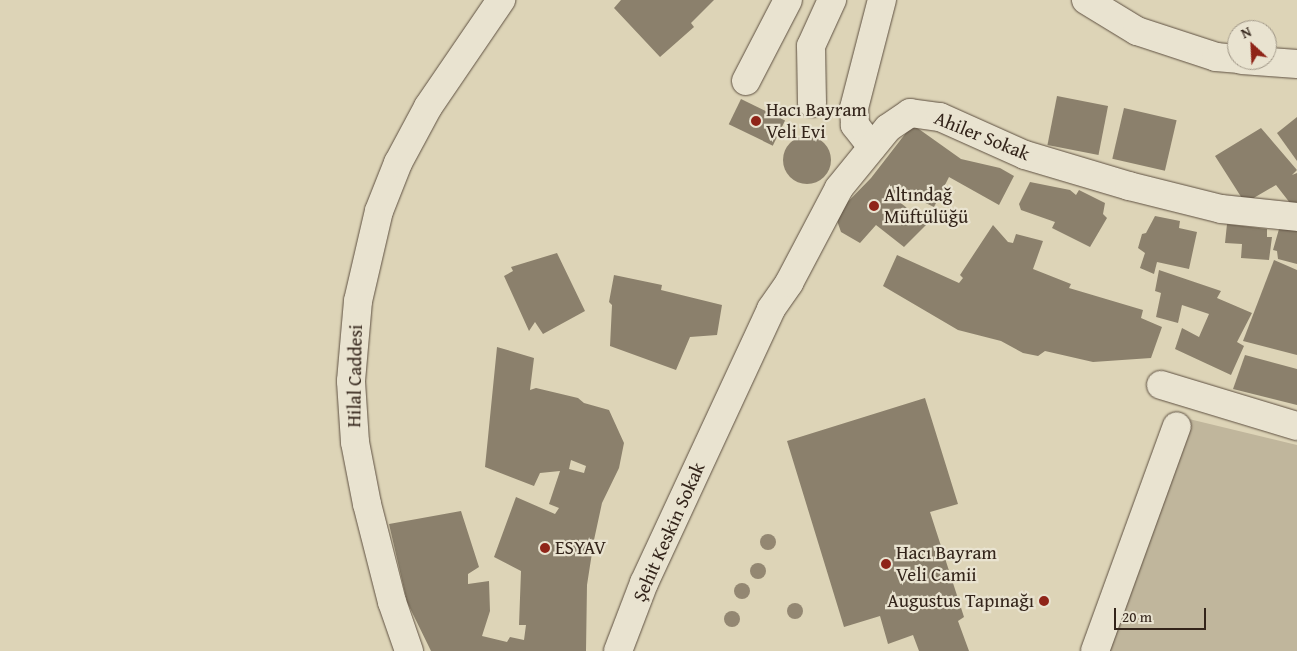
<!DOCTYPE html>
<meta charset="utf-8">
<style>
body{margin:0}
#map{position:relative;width:1297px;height:651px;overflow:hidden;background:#ddd4b7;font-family:"Gentium Book Plus",serif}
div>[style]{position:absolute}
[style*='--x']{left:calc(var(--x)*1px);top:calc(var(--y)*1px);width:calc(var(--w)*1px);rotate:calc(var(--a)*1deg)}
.green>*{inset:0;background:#c0b69c}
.building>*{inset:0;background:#8b806c;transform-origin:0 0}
.round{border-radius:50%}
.roads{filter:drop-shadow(0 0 1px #5e5041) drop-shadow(0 0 1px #5e5041)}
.minor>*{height:28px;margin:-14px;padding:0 14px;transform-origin:14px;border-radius:14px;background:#e9e3d0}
.trees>*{width:16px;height:16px;margin:-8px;border-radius:50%;background:#938772}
.dots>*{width:14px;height:14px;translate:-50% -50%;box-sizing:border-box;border:2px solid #e9e3d0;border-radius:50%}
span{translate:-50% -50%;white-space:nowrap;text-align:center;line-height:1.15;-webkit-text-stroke:4.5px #e9e3d0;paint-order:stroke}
.poi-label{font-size:19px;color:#33241a}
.left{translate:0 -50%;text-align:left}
.right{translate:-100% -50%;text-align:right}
.street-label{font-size:19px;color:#33241a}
.north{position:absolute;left:1227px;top:20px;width:50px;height:50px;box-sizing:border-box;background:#e9e3d0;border:1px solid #a09787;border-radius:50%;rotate:335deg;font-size:14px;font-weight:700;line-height:20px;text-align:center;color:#33241a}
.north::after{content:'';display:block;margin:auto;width:18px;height:22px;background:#8f2418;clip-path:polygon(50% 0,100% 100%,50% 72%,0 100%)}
.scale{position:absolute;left:1114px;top:608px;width:92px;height:22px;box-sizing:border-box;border:2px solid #33241a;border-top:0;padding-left:6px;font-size:15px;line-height:18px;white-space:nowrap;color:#33241a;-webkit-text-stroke:4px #e9e3d0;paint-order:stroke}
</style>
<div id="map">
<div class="green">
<div style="clip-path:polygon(1189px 419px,1297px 445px,1297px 651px,1104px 651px)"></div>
</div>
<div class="building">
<div style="clip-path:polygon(621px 0,714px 0,691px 23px,694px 27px,660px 57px,614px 8px)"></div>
<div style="left:1057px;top:96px;width:52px;height:50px;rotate:11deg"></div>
<div style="left:741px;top:99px;width:49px;height:28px;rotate:26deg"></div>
<div style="left:1124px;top:108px;width:54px;height:52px;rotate:13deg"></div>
<div style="clip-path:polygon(1297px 117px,1297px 161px,1277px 133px)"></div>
<div style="clip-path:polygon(916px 127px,961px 159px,1000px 168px,1014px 176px,999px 205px,949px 177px,934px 207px,898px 190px,892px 196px,927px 224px,904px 247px,876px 225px,860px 243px,841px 232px,835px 215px,871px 178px,909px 129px)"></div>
<div style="clip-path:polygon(1261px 128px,1297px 170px,1292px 175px,1297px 173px,1297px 212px,1276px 185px,1245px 203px,1215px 156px)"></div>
<div class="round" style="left:783px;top:136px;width:48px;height:48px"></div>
<div style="clip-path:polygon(1030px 182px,1070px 190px,1076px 195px,1079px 190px,1105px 203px,1103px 214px,1107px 218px,1090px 247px,1052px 228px,1055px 222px,1021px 210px,1019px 204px)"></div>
<div style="clip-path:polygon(1155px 216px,1180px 221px,1179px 228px,1197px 232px,1189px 269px,1157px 262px,1154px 274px,1140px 268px,1145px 253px,1138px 248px,1142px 234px,1146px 233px)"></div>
<div style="clip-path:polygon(1227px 224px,1267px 229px,1267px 237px,1272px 237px,1269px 260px,1241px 258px,1242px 244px,1225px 243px)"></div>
<div style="clip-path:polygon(993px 225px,1008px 242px,1013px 243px,1016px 234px,1043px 241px,1033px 269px,1071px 284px,1069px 288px,1143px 310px,1141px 318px,1162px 327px,1151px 358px,1093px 362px,1045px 351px,1038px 356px,1023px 353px,1001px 341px,958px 330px,883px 286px,897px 255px,959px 283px,963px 278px,960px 275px)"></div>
<div style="clip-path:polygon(1293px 227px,1297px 229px,1297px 264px,1278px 259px,1277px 251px,1273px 250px,1279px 229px)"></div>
<div style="clip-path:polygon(557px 253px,585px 311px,543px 334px,535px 322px,529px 331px,504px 276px,513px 271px,511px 267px)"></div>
<div style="clip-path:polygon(1274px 260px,1297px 270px,1297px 355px,1243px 341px)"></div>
<div style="clip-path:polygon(1159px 270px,1221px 291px,1217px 298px,1252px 313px,1237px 342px,1244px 346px,1231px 375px,1175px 349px,1182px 328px,1199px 337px,1209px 314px,1182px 305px,1178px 323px,1156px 317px,1161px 293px,1155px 291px)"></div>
<div style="clip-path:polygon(614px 275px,662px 285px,661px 290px,722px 305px,717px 335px,690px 337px,676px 370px,610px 346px,612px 305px,609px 302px)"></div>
<div style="clip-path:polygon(evenodd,497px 347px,534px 358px,530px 390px,536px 388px,578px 398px,584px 403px,609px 410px,624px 443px,619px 468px,602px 503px,594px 540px,587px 585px,586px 651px,431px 651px,407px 602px,389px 524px,461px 511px,479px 567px,468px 574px,468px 584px,489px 581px,490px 611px,482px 636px,507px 642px,510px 637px,524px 640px,526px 625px,519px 625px,521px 571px,494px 557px,516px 497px,555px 514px,559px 508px,549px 504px,560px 471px,540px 473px,534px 486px,485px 467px,497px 347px,571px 460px,586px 466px,584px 473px,569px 469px,571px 460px)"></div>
<div style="clip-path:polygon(1245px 355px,1297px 369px,1297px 405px,1233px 389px)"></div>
<div style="clip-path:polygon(925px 398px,958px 504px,930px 512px,964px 617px,958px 621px,969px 651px,919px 651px,913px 635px,888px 644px,880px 616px,844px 627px,787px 441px)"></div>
</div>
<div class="roads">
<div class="minor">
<div style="--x:1086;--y:0;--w:60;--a:31.3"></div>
<div style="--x:1137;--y:31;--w:83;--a:18.2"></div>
<div style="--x:1216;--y:57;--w:21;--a:5"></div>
<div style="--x:1242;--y:60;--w:55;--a:4.2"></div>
<div style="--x:746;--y:81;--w:91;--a:-62.6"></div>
<div style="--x:812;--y:103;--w:57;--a:-91"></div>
<div style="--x:811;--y:46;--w:51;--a:-65.5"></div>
<div style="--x:872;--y:147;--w:28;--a:-128"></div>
<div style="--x:855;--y:125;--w:17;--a:-93"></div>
<div style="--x:854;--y:108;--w:112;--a:-75.5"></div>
<div style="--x:1161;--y:385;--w:142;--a:16.8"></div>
<div style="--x:409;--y:651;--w:52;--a:-109.1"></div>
<div style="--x:392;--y:602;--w:101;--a:-104.3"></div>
<div style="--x:367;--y:504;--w:63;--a:-101"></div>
<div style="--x:355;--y:442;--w:61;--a:-93.8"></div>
<div style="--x:351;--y:381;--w:80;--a:-85"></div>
<div style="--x:358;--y:301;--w:92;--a:-76.9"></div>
<div style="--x:379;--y:211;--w:52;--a:-68.4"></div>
<div style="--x:398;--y:163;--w:64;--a:-61.8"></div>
<div style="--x:428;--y:107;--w:130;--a:-55.7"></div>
<div style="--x:618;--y:651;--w:73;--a:-69.1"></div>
<div style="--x:644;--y:583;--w:302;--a:-65.1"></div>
<div style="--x:771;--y:309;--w:32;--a:-55"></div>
<div style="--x:789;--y:283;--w:107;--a:-62.2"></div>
<div style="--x:839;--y:188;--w:77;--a:-50.8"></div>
<div style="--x:888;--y:128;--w:27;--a:-34"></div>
<div style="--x:910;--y:113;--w:30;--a:8"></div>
<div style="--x:940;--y:117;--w:93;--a:24.1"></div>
<div style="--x:1025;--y:155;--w:109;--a:16.6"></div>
<div style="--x:1129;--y:186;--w:95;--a:14"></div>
<div style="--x:1221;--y:209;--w:76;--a:6"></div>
<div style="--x:1095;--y:651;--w:239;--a:-70"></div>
</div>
</div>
<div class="trees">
<div style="left:768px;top:542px"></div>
<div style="left:758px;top:571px"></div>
<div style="left:742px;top:591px"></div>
<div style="left:795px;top:611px"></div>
<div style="left:732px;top:619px"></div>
</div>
<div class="dots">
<div style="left:756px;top:121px;background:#8f2418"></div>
<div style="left:874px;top:206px;background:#8f2418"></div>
<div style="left:545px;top:548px;background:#8f2418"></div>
<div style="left:886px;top:564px;background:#8f2418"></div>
<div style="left:1044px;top:601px;background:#8f2418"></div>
</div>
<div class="poi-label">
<span class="left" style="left:766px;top:121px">Hacı Bayram<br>Veli Evi</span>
<span class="left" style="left:884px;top:206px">Altındağ<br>Müftülüğü</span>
<span class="left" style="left:555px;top:548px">ESYAV</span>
<span class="left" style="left:896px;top:564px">Hacı Bayram<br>Veli Camii</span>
<span class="right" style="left:1034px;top:601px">Augustus Tapınağı</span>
</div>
<div class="street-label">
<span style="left:982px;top:136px;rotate:22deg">Ahiler Sokak</span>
<span style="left:355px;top:376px;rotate:-89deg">Hilal Caddesi</span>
<span style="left:669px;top:532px;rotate:-66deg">Şehit Keskin Sokak</span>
</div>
<div class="north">N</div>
<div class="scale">20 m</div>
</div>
